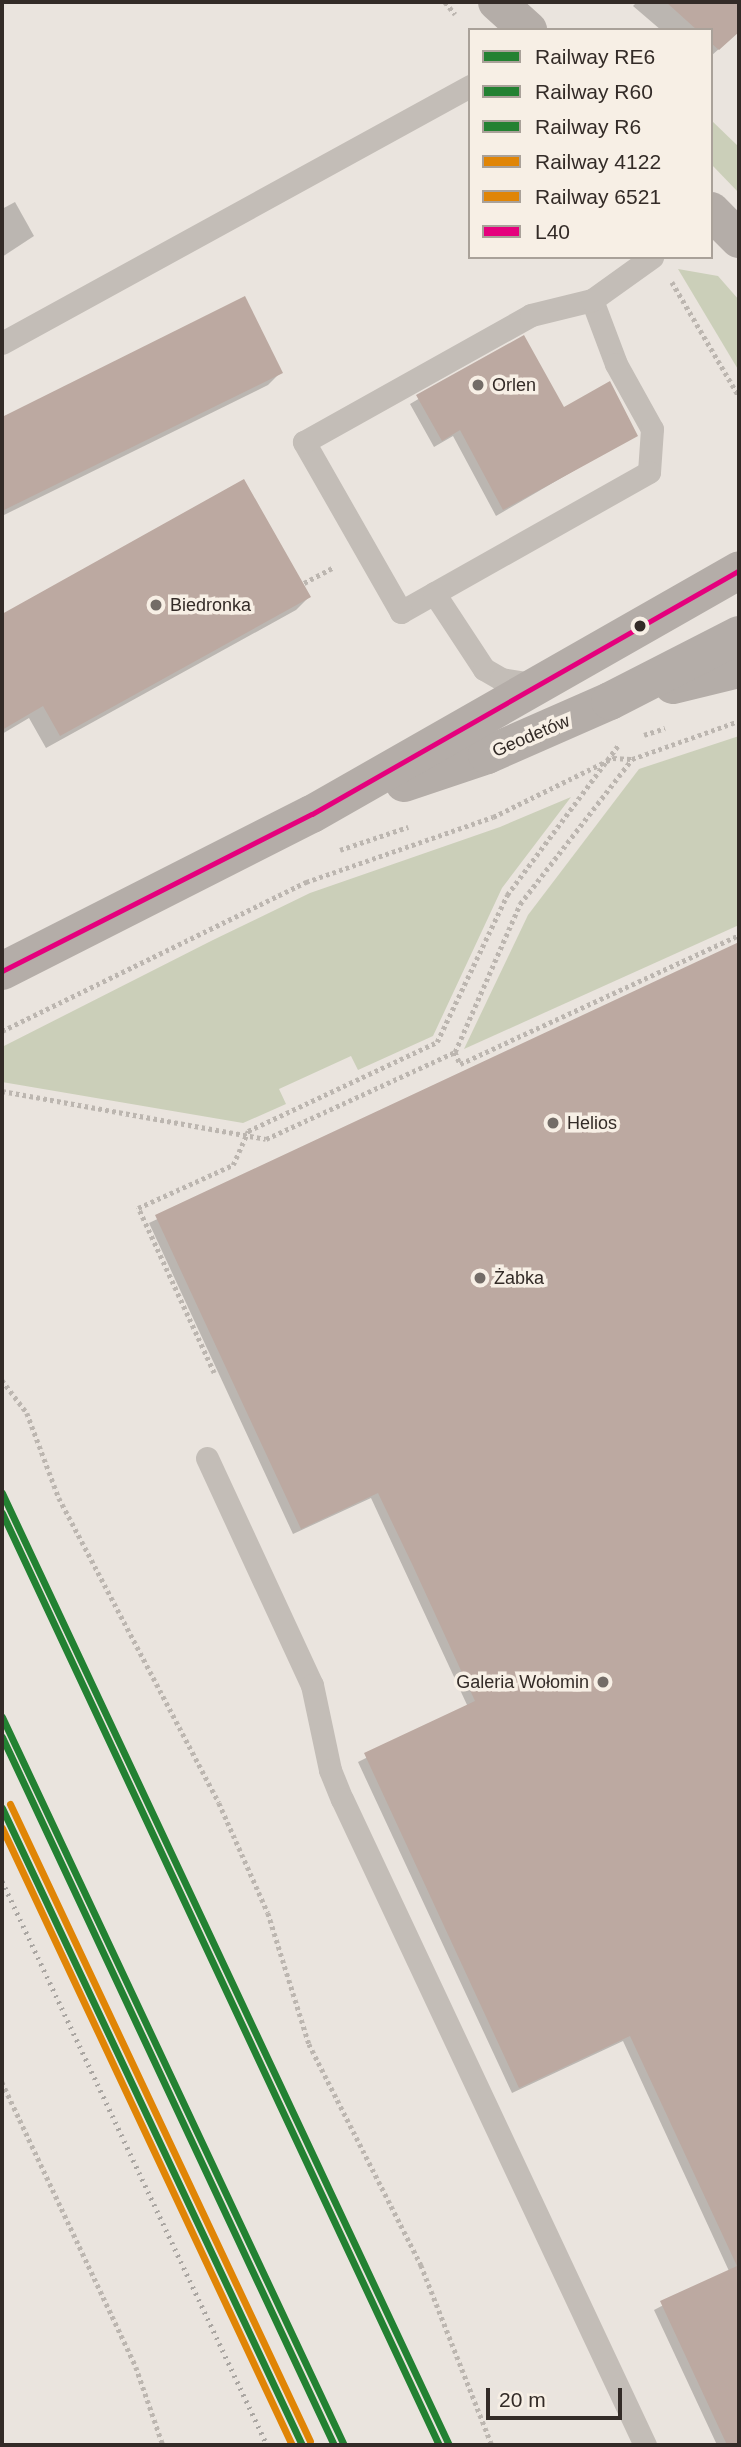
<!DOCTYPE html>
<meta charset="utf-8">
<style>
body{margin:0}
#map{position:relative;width:741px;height:2447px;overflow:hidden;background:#eae4de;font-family:Helvetica,sans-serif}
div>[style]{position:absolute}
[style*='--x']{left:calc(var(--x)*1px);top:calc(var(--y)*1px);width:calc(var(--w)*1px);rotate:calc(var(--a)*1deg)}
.green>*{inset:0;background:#cbcfb9}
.shadow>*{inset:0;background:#0003}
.building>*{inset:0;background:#bca9a1}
.path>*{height:4.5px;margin-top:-2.25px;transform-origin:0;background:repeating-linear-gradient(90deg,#bcb6b0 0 3.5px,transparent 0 7px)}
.lane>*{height:23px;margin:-11.5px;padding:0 11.5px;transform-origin:11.5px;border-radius:11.5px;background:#c3bdb7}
.secondary>*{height:38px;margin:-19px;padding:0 19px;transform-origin:19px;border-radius:19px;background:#b4ada8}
.rail>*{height:5px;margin-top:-2.5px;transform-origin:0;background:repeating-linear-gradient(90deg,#aaa6a2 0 2px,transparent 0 7px)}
.bus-1>*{height:5px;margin:-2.5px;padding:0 2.5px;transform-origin:2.5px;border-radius:2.5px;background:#e5007d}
.rail-1>*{height:7px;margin:-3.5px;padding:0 3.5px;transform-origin:3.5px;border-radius:3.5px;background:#238132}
.rail-2>*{height:7px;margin:-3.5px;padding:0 3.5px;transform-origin:3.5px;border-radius:3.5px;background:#238132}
.rail-3>*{height:7px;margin:-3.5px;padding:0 3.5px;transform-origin:3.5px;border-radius:3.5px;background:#238132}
.rail-4>*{height:7px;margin:-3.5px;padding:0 3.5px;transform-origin:3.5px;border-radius:3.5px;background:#e08506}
.rail-5>*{height:7px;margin:-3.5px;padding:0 3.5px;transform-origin:3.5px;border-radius:3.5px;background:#e08506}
.dots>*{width:19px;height:19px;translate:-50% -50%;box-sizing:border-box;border:4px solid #f7efe5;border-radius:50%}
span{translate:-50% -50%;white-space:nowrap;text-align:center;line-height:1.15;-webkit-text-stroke:7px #f7efe5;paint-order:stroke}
.poi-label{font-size:18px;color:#332b27}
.left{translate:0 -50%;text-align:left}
.right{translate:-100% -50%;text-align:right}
.street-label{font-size:18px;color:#332b27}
.frame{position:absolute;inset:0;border:4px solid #332b27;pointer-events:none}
.legend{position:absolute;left:468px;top:28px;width:245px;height:231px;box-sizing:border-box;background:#f7efe5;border:2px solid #a9a199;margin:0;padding:9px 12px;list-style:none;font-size:21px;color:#332b27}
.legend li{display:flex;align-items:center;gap:14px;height:35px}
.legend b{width:35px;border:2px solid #a9a199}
.scale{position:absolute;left:486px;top:2388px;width:136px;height:32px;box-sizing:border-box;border:4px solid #332b27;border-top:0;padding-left:9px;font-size:21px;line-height:24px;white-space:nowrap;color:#332b27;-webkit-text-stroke:5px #f7efe5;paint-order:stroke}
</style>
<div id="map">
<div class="green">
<div style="clip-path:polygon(711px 120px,739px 147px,739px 193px,711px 164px)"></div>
<div style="clip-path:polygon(678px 269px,718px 276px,739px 300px,739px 371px)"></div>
<div style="clip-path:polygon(739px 736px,739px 925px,464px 1049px,528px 915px,639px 769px)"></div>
<div style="clip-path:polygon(571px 797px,502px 888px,433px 1036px,358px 1070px,351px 1056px,279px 1089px,286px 1104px,243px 1123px,2px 1082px,2px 1047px,213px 940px,310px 893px,500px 827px)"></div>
</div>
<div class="shadow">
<div style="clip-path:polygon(637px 2px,739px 2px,739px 31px,711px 56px,711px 30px,661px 30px,633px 6px)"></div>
<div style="clip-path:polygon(15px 202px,34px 236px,2px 257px,2px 209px)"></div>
<div style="clip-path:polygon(244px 299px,281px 372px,268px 385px,2px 516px,2px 418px)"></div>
<div style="clip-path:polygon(523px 337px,564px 409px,635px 435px,496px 516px,453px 436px,434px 447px,410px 404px)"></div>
<div style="clip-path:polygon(243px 481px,309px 597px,296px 610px,46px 748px,29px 718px,2px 734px,2px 616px)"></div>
<div style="clip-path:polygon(739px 944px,739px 2445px,717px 2445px,654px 2310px,729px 2271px,623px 2041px,512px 2093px,358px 1762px,468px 1707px,371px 1498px,293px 1534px,149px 1223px)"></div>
</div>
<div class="building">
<div style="clip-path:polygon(666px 2px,739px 2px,739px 32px,719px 50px,711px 43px,711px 30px,697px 30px)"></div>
<div style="clip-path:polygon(245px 296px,283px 373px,2px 511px,2px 417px)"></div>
<div style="clip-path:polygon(524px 335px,564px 407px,610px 381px,638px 436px,503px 510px,460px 430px,442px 441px,416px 395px)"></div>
<div style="clip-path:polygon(244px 479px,311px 597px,60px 736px,43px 706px,2px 730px,2px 614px)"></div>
<div style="clip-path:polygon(739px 942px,739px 2445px,727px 2445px,660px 2301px,737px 2266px,630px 2036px,519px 2088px,364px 1753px,475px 1701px,413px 1566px,378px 1493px,301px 1529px,155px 1215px)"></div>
</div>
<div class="path">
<div style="--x:445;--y:2;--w:16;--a:50"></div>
<div style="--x:672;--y:282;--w:132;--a:59.6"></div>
<div style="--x:304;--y:583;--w:34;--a:-28"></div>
<div style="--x:644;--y:735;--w:22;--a:-18"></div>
<div style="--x:340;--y:850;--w:72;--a:-18.7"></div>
<div style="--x:2;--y:1031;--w:339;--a:-26.1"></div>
<div style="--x:306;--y:882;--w:198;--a:-19.2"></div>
<div style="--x:493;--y:817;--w:134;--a:-26.2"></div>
<div style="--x:613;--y:758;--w:18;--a:3"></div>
<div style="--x:455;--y:1052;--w:13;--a:67"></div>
<div style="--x:460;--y:1064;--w:307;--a:-24.8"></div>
<div style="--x:2;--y:1091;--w:268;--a:10.3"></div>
<div style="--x:266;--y:1139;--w:208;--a:-24.7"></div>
<div style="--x:455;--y:1052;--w:162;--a:-66.3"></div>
<div style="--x:520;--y:904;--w:183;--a:-52.3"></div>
<div style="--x:632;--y:759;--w:114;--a:-19.6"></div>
<div style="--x:214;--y:1373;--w:182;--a:-114.7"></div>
<div style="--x:138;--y:1208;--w:104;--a:-24.4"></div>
<div style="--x:233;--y:1165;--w:37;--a:-66"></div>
<div style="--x:248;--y:1131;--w:209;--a:-25.2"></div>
<div style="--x:437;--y:1042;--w:163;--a:-64.5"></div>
<div style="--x:507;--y:895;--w:188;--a:-53.4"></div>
<div style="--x:2;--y:1380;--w:41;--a:52.9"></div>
<div style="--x:27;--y:1413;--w:91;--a:69.4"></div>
<div style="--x:59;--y:1498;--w:344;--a:62.3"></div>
<div style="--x:219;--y:1803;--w:120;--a:66"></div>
<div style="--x:268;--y:1913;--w:137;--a:72.6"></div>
<div style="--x:309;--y:2044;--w:248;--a:63.1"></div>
<div style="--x:421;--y:2265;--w:193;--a:68.5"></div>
<div style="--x:2;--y:2082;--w:315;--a:64.8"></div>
<div style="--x:136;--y:2367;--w:83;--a:70.9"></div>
</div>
<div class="lane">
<div style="--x:592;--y:300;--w:68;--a:69.4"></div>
<div style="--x:616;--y:364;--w:74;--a:61"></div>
<div style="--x:652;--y:429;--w:43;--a:94"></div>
<div style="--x:649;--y:472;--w:285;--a:150.6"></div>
<div style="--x:401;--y:612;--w:196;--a:-119.7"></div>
<div style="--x:304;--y:442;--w:260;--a:-29.2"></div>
<div style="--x:531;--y:315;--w:63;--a:-13.8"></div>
<div style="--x:592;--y:300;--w:74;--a:-35.6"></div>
<div style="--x:2;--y:343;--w:534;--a:-28.77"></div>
<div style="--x:434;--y:593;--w:91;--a:56.7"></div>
<div style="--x:484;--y:669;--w:20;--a:30"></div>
<div style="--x:501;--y:679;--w:37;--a:9"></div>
<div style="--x:207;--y:1458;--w:250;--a:65.2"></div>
<div style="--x:312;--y:1685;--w:87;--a:78"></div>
<div style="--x:330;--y:1770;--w:31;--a:68"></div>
<div style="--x:342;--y:1799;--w:714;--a:64.87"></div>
</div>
<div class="secondary">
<div style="--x:497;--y:2;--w:42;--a:42.1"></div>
<div style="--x:711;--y:211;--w:40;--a:45"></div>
<div style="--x:673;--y:685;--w:68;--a:-13.6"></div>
<div style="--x:404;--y:783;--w:88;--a:-18.6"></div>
<div style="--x:487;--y:755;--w:134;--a:-23.7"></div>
<div style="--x:610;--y:701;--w:145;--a:-27.1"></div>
<div style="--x:2;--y:971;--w:347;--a:-26.9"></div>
<div style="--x:312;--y:814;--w:492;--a:-29.7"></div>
</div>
<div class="rail">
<div style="--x:2;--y:1881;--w:623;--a:64.83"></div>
</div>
<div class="bus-1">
<div style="--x:2;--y:971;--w:347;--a:-26.9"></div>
<div style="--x:312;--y:814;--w:492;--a:-29.7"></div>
</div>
<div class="rail-1">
<div style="--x:2;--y:1808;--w:704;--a:64.78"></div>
</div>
<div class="rail-2">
<div style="--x:2;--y:1493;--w:1052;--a:64.85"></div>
<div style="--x:2;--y:1717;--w:804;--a:64.84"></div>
</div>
<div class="rail-3">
<div style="--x:2;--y:1513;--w:1029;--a:64.88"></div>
<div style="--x:2;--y:1737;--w:782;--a:64.88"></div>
</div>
<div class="rail-4">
<div style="--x:2;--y:1828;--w:682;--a:64.83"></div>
</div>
<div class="rail-5">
<div style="--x:10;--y:1804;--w:704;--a:64.78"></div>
</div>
<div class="dots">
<div style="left:478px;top:385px;background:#736c67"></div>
<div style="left:156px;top:605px;background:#736c67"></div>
<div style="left:640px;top:626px;background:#332b27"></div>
<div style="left:553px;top:1123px;background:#736c67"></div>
<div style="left:480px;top:1278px;background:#736c67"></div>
<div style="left:603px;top:1682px;background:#736c67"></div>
</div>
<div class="poi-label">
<span class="left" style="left:492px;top:385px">Orlen</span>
<span class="left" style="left:170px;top:605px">Biedronka</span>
<span class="left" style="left:567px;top:1123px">Helios</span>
<span class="left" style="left:494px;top:1278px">Żabka</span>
<span class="right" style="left:589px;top:1682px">Galeria Wołomin</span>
</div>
<div class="street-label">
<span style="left:531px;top:736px;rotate:-23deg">Geodetów</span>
</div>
<div class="frame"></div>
<ul class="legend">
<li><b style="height:9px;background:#238132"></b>Railway RE6</li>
<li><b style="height:9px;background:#238132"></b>Railway R60</li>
<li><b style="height:9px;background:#238132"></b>Railway R6</li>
<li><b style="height:9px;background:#e08506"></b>Railway 4122</li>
<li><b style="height:9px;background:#e08506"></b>Railway 6521</li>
<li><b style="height:9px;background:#e5007d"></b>L40</li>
</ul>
<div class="scale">20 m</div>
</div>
